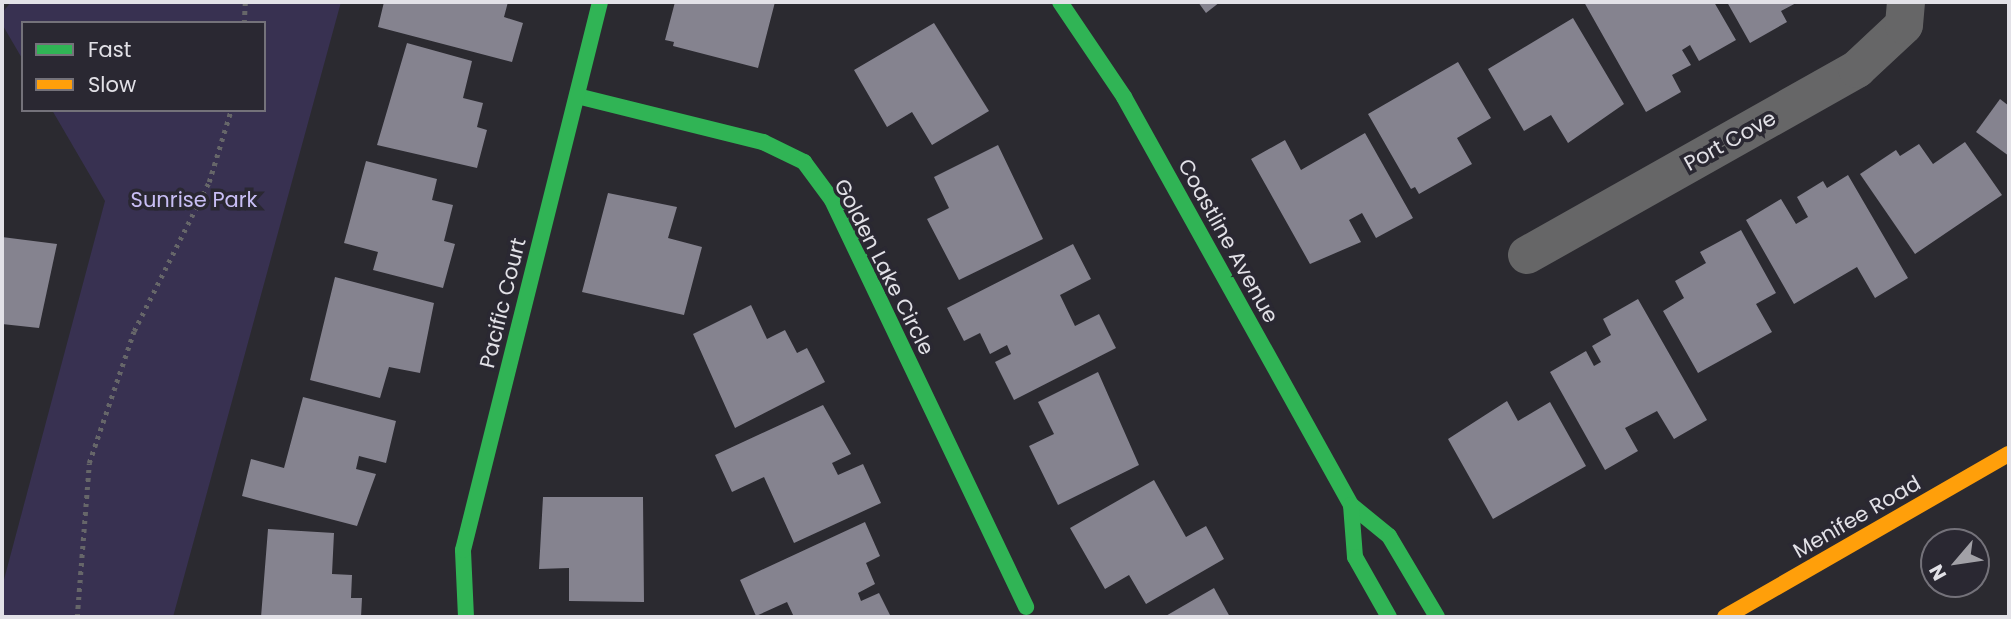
<!DOCTYPE html>
<style>
body{margin:0}
#map{position:relative;width:2011px;height:619px;overflow:hidden;background:#2b2a30;font-family:Poppins,sans-serif}
div>[style]{position:absolute}
[style*='--x']{left:calc(var(--x)*1px);top:calc(var(--y)*1px);width:calc(var(--w)*1px);rotate:calc(var(--a)*1deg)}
.green>*{inset:0;background:#383151}
.building>*{inset:0;background:#85838f}
.path>*{height:4.5px;margin-top:-2.25px;transform-origin:0;background:repeating-linear-gradient(90deg,#666669 0 3.5px,transparent 0 8.5px)}
.street>*{height:38px;margin:-19px;padding:0 19px;transform-origin:19px;border-radius:19px;background:#666667}
.fast>*{height:16px;margin:-8px;padding:0 8px;transform-origin:8px;border-radius:8px;background:#30b455}
.slow>*{height:16px;margin:-8px;padding:0 8px;transform-origin:8px;border-radius:8px;background:#ff9f0a}
span{translate:-50% -50%;white-space:nowrap;text-align:center;line-height:1.15;-webkit-text-stroke:7px #2a2832;paint-order:stroke}
.street-label{font-size:21px;color:#e2e1e7}
.park-label{font-size:21px;color:#c8bef4}
.frame{position:absolute;inset:0;border:4px solid #e2e1e7;pointer-events:none}
.legend{position:absolute;left:21px;top:21px;width:245px;height:91px;box-sizing:border-box;background:#2a2832;border:2px solid #74727a;margin:0;padding:9px 12px;list-style:none;font-size:21px;color:#e2e1e7}
.legend li{display:flex;align-items:center;gap:14px;height:35px}
.legend b{width:35px;border:2px solid #74727a}
.north{position:absolute;left:1920px;top:528px;width:70px;height:70px;box-sizing:border-box;background:#2a2832;border:2px solid #74727a;border-radius:50%;rotate:241deg;font-size:19px;font-weight:700;line-height:28px;text-align:center;color:#e2e1e7}
.north::after{content:'';display:block;margin:auto;width:24px;height:32px;background:#a2a1a7;clip-path:polygon(50% 0,100% 100%,50% 72%,0 100%)}
</style>
<div id="map">
<div class="green">
<div style="clip-path:polygon(11px 2px,341px 2px,173px 617px,2px 617px,2px 587px,105px 201px,52px 110px,264px 110px,264px 23px,23px 23px,23px 60px,2px 24px,2px 13px)"></div>
</div>
<div class="building">
<div style="clip-path:polygon(384px 2px,508px 2px,504px 17px,523px 23px,512px 62px,378px 27px)"></div>
<div style="clip-path:polygon(675px 2px,775px 2px,758px 68px,673px 46px,674px 42px,665px 40px)"></div>
<div style="clip-path:polygon(1198px 2px,1220px 2px,1206px 13px)"></div>
<div style="clip-path:polygon(1584px 2px,1714px 2px,1736px 40px,1699px 61px,1690px 45px,1682px 50px,1691px 65px,1672px 75px,1681px 92px,1646px 112px)"></div>
<div style="clip-path:polygon(1727px 2px,1798px 2px,1781px 11px,1787px 22px,1750px 43px)"></div>
<div style="clip-path:polygon(1573px 18px,1624px 104px,1568px 143px,1551px 115px,1524px 131px,1488px 69px)"></div>
<div style="clip-path:polygon(934px 23px,989px 111px,932px 145px,912px 112px,887px 127px,854px 70px)"></div>
<div style="clip-path:polygon(407px 43px,472px 61px,463px 98px,483px 103px,477px 127px,487px 130px,477px 168px,377px 145px)"></div>
<div style="clip-path:polygon(1458px 62px,1491px 118px,1457px 138px,1472px 164px,1419px 194px,1415px 187px,1411px 189px,1368px 114px)"></div>
<div style="clip-path:polygon(2000px 99px,2009px 106px,2009px 156px,1976px 132px)"></div>
<div style="clip-path:polygon(1365px 133px,1413px 218px,1376px 238px,1362px 213px,1349px 220px,1361px 242px,1310px 264px,1251px 159px,1285px 140px,1301px 170px)"></div>
<div style="clip-path:polygon(1965px 142px,2002px 195px,1915px 254px,1860px 174px,1896px 150px,1900px 156px,1919px 144px,1933px 164px)"></div>
<div style="clip-path:polygon(998px 145px,1043px 239px,959px 280px,927px 219px,949px 208px,934px 177px)"></div>
<div style="clip-path:polygon(366px 161px,437px 179px,432px 200px,453px 205px,444px 241px,455px 244px,443px 288px,373px 270px,378px 252px,344px 243px)"></div>
<div style="clip-path:polygon(1848px 175px,1908px 278px,1875px 298px,1857px 267px,1794px 304px,1746px 220px,1781px 199px,1796px 224px,1808px 217px,1797px 197px,1823px 181px,1827px 188px)"></div>
<div style="clip-path:polygon(608px 193px,677px 207px,668px 238px,702px 247px,684px 315px,582px 292px)"></div>
<div style="clip-path:polygon(1741px 230px,1776px 293px,1756px 304px,1772px 332px,1698px 373px,1663px 311px,1684px 298px,1675px 281px,1706px 263px,1700px 252px)"></div>
<div style="clip-path:polygon(2px 237px,57px 244px,39px 328px,2px 324px)"></div>
<div style="clip-path:polygon(1073px 244px,1091px 279px,1060px 295px,1075px 326px,1099px 314px,1116px 348px,1014px 400px,995px 362px,1011px 354px,1007px 345px,990px 354px,980px 333px,964px 341px,947px 308px)"></div>
<div style="clip-path:polygon(335px 277px,434px 303px,420px 373px,389px 367px,380px 398px,310px 380px)"></div>
<div style="clip-path:polygon(1638px 299px,1707px 420px,1674px 439px,1657px 411px,1625px 428px,1638px 451px,1605px 470px,1550px 372px,1586px 351px,1594px 366px,1601px 362px,1592px 346px,1611px 335px,1603px 319px)"></div>
<div style="clip-path:polygon(751px 305px,767px 339px,785px 330px,797px 353px,807px 348px,825px 382px,735px 428px,693px 334px)"></div>
<div style="clip-path:polygon(1098px 372px,1139px 465px,1058px 505px,1029px 446px,1054px 434px,1038px 402px)"></div>
<div style="clip-path:polygon(303px 397px,396px 421px,386px 463px,359px 456px,356px 469px,376px 474px,357px 526px,242px 496px,251px 459px,284px 468px)"></div>
<div style="clip-path:polygon(1507px 401px,1518px 421px,1550px 402px,1586px 466px,1493px 519px,1448px 439px)"></div>
<div style="clip-path:polygon(823px 405px,851px 454px,832px 463px,838px 475px,863px 464px,881px 503px,794px 543px,764px 477px,732px 492px,715px 455px)"></div>
<div style="clip-path:polygon(1154px 480px,1186px 537px,1206px 526px,1224px 559px,1146px 604px,1129px 575px,1105px 589px,1070px 528px)"></div>
<div style="clip-path:polygon(543px 497px,643px 497px,644px 602px,569px 601px,569px 568px,539px 569px)"></div>
<div style="clip-path:polygon(865px 522px,880px 556px,866px 563px,875px 584px,858px 593px,861px 601px,879px 593px,891px 617px,794px 617px,787px 602px,756px 616px,740px 580px)"></div>
<div style="clip-path:polygon(268px 529px,334px 533px,332px 574px,352px 575px,351px 598px,362px 598px,361px 617px,261px 617px)"></div>
<div style="clip-path:polygon(1214px 588px,1230px 617px,1164px 617px)"></div>
</div>
<div class="path">
<div style="--x:244;--y:23;--w:21;--a:-87"></div>
<div style="--x:77;--y:617;--w:154;--a:-85.5"></div>
<div style="--x:89;--y:463;--w:139;--a:-71.2"></div>
<div style="--x:134;--y:331;--w:167;--a:-63.3"></div>
<div style="--x:209;--y:182;--w:75;--a:-73"></div>
</div>
<div class="street">
<div style="--x:1527;--y:255;--w:379;--a:-29.4"></div>
<div style="--x:1857;--y:69;--w:64;--a:-43.1"></div>
<div style="--x:1904;--y:25;--w:23;--a:-85"></div>
</div>
<div class="fast">
<div style="--x:1060;--y:2;--w:115;--a:56"></div>
<div style="--x:1124;--y:97;--w:467;--a:60.9"></div>
<div style="--x:1351;--y:505;--w:49;--a:39.2"></div>
<div style="--x:1389;--y:536;--w:94;--a:59.3"></div>
<div style="--x:577;--y:96;--w:192;--a:13.9"></div>
<div style="--x:763;--y:142;--w:46;--a:26"></div>
<div style="--x:804;--y:162;--w:47;--a:53.6"></div>
<div style="--x:832;--y:200;--w:451;--a:64.5"></div>
<div style="--x:1351;--y:505;--w:52;--a:85.6"></div>
<div style="--x:1355;--y:557;--w:69;--a:60.5"></div>
<div style="--x:466;--y:617;--w:67;--a:-92.6"></div>
<div style="--x:463;--y:550;--w:565;--a:-75.96"></div>
</div>
<div class="slow">
<div style="--x:1725;--y:617;--w:327;--a:-29.9"></div>
</div>
<div class="street-label">
<span style="left:1730px;top:141px;rotate:-29deg">Port Cove</span>
<span style="left:1228px;top:241px;rotate:61deg">Coastline Avenue</span>
<span style="left:884px;top:267px;rotate:63deg">Golden Lake Circle</span>
<span style="left:503px;top:303px;rotate:-76deg">Pacific Court</span>
<span style="left:1857px;top:517px;rotate:-30deg">Menifee Road</span>
</div>
<div class="park-label">
<span style="left:194px;top:200px">Sunrise Park</span>
</div>
<div class="frame"></div>
<ul class="legend">
<li><b style="height:9px;background:#30b455"></b>Fast</li>
<li><b style="height:9px;background:#ff9f0a"></b>Slow</li>
</ul>
<div class="north">N</div>
</div>
